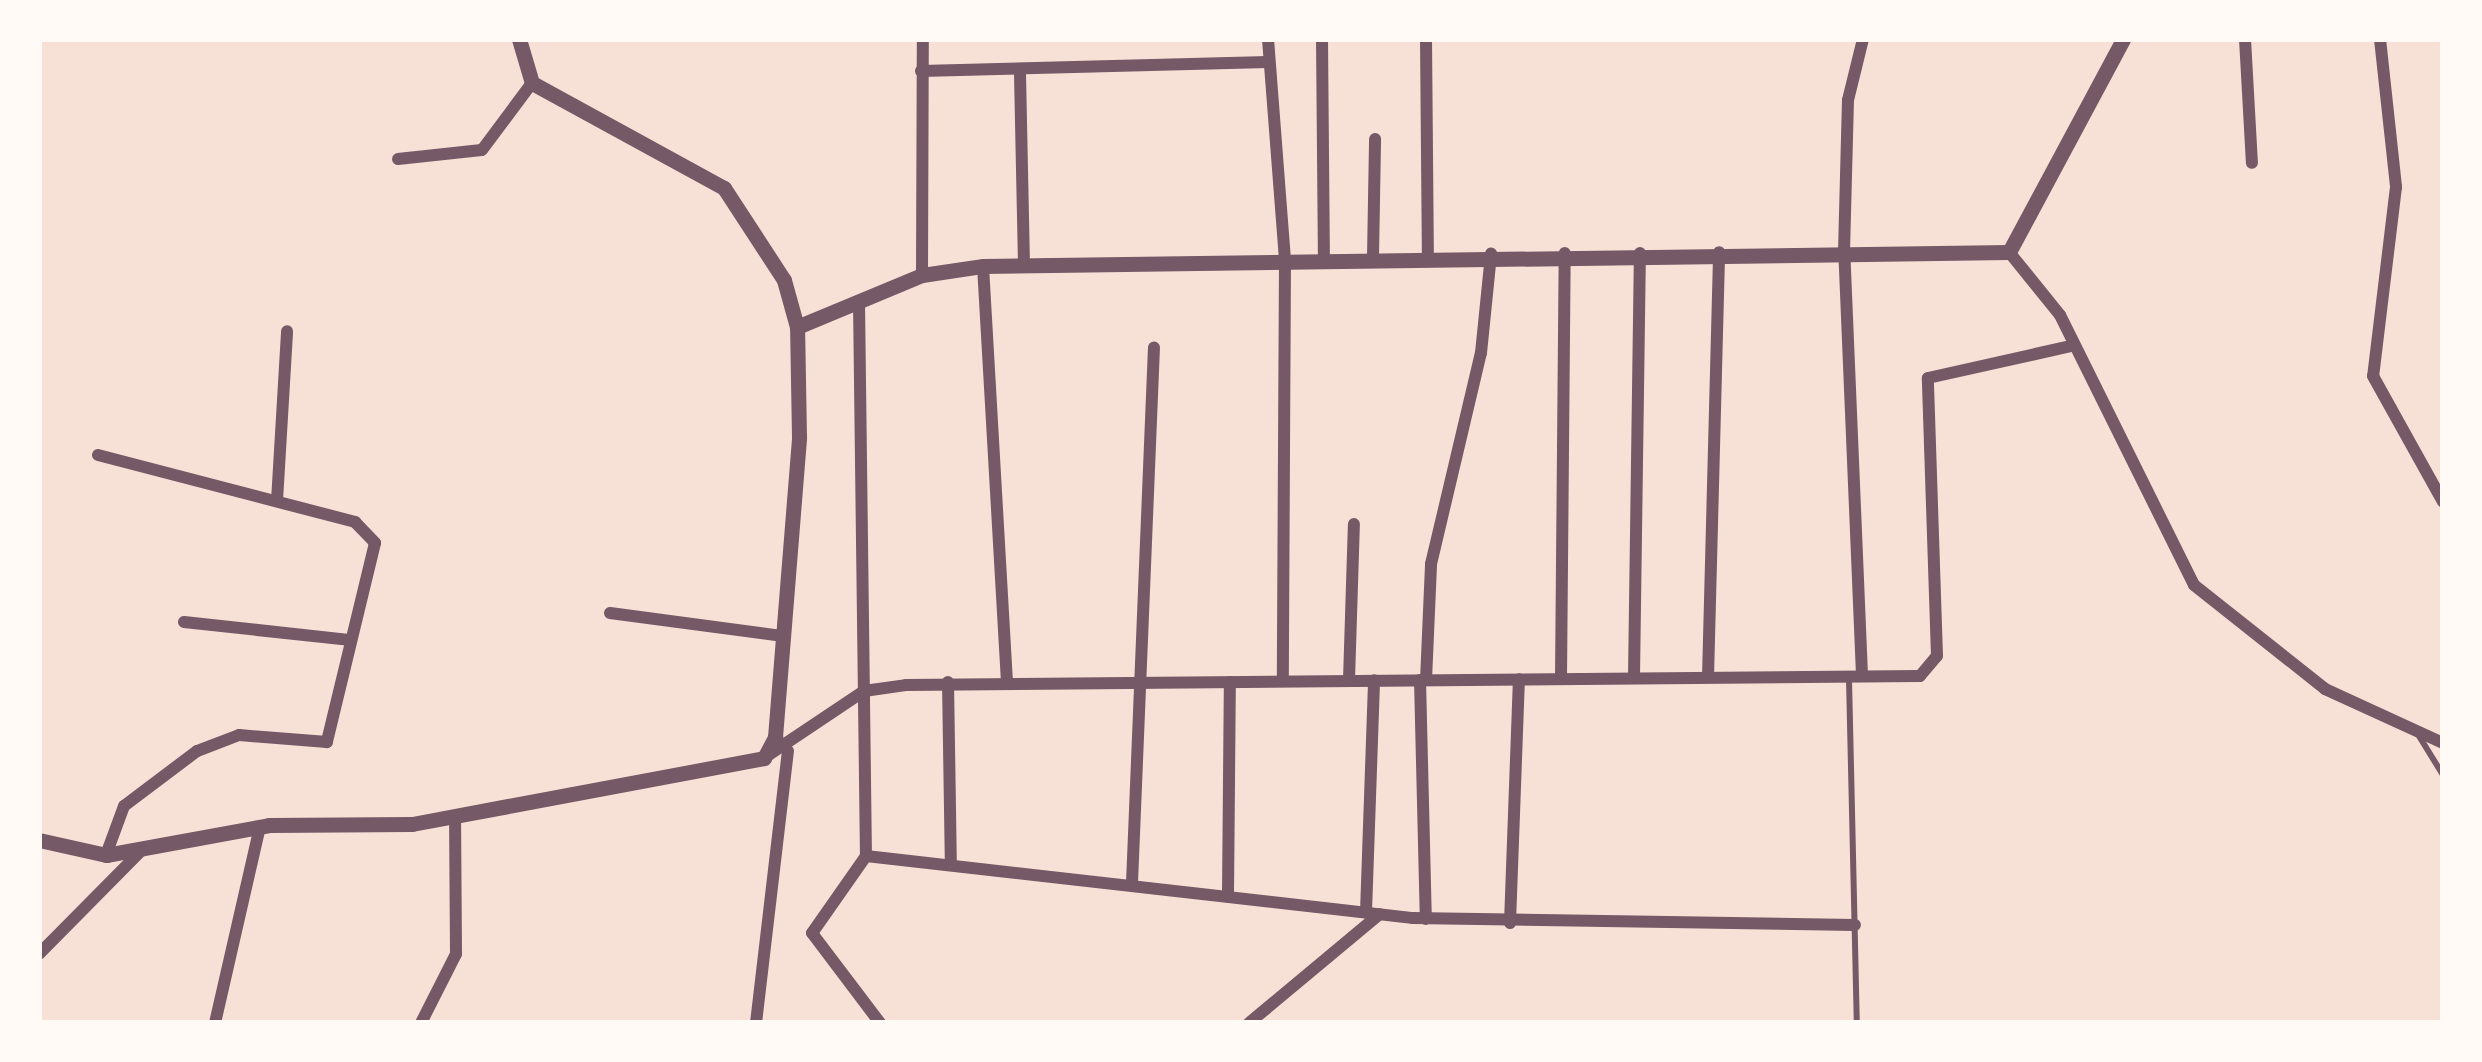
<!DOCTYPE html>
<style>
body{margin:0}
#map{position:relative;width:2482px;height:1062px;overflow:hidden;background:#f7e1d7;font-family:"Source Serif 4",serif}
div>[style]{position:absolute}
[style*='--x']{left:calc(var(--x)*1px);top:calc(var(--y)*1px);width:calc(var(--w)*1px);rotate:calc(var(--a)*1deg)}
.service>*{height:6px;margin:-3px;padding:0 3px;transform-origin:3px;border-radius:3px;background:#755966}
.minor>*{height:12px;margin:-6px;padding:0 6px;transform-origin:6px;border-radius:6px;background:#755966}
.tertiary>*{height:15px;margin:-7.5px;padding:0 7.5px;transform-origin:7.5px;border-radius:7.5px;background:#755966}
span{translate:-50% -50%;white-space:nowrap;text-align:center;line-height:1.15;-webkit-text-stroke:10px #fffaf5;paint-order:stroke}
.frame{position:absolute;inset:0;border:42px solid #fffaf5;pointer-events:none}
</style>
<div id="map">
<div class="service">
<div style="--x:1849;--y:679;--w:344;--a:88.7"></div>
<div style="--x:2419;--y:736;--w:46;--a:58.4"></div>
</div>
<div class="minor">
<div style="--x:1268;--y:39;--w:221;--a:85.6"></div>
<div style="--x:1285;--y:259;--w:422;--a:90.3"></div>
<div style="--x:1322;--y:39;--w:219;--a:89.5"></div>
<div style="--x:1426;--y:39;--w:216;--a:89.5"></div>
<div style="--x:2245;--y:39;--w:124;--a:86.8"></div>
<div style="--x:2380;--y:39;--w:149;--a:83.8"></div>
<div style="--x:2396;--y:187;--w:190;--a:96.9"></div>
<div style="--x:2373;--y:376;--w:144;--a:60.9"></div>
<div style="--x:921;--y:71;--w:347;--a:-1.5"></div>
<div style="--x:1020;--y:74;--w:193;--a:88.8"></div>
<div style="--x:398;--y:159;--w:84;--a:-6.1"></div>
<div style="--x:482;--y:150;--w:84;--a:-53.3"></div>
<div style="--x:2009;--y:252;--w:81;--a:51"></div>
<div style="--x:2060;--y:315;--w:301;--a:63.6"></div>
<div style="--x:2194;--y:585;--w:167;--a:38.4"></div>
<div style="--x:2325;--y:689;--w:130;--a:24.6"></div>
<div style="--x:1373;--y:257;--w:118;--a:-89"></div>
<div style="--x:983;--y:266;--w:417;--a:86.7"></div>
<div style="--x:922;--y:275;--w:236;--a:-89.8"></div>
<div style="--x:859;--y:302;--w:554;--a:89.28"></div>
<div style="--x:866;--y:856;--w:551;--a:6.47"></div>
<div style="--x:1413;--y:918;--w:442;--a:0.9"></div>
<div style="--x:98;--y:455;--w:266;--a:14.6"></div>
<div style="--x:355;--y:522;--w:29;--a:46"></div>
<div style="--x:375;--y:543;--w:205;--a:103.6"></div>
<div style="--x:327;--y:742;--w:88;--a:-175.5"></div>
<div style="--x:239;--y:735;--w:45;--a:159.1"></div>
<div style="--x:197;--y:751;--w:91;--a:143"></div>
<div style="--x:124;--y:806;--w:52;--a:110.2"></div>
<div style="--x:277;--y:501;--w:170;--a:-86.6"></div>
<div style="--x:610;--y:613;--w:175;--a:7.6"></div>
<div style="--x:184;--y:622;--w:168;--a:6.2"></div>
<div style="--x:1862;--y:675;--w:423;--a:-92.4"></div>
<div style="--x:1844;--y:252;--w:152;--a:-88.5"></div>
<div style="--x:1848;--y:100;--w:63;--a:-76.2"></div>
<div style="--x:1634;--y:677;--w:424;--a:-89.2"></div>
<div style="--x:1708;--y:677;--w:425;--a:-88.5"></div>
<div style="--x:1561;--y:678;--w:425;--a:-89.5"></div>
<div style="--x:1349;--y:680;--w:156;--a:-88.2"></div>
<div style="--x:1420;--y:680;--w:239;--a:88.6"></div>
<div style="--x:1426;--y:680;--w:116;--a:-87.5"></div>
<div style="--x:1431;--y:564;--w:217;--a:-76.7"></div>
<div style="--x:1481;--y:353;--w:100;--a:-84.2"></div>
<div style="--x:948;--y:682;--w:181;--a:89.1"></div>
<div style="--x:764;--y:758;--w:120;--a:-33.8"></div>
<div style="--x:864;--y:691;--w:42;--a:-8.1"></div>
<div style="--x:906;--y:685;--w:1014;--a:-0.51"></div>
<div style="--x:1920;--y:676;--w:26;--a:-50"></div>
<div style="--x:1937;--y:656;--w:278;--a:-91.9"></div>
<div style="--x:1928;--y:378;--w:147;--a:-12.6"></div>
<div style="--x:866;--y:856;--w:94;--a:125"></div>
<div style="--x:812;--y:933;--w:113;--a:52.9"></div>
<div style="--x:1132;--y:883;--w:536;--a:-87.65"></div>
<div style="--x:1228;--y:895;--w:213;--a:-89.5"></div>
<div style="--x:1366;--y:912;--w:232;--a:-88"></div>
<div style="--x:1510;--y:923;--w:244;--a:-87.9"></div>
<div style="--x:39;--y:954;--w:144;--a:-45.3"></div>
<div style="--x:215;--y:1023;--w:202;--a:-77.1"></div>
<div style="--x:421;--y:1023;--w:77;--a:-63.1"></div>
<div style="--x:456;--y:954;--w:137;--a:-90.4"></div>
<div style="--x:756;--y:1023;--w:274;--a:-83.3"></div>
<div style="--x:1249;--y:1023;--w:170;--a:-39.8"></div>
</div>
<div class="tertiary">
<div style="--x:797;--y:327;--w:135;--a:-22.6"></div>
<div style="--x:922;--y:275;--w:62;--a:-8.4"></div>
<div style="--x:983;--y:266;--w:1026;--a:-0.78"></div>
<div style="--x:2009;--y:252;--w:242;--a:-61.8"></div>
<div style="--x:39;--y:840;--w:69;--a:12.6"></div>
<div style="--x:106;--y:855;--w:166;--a:-10.4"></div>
<div style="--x:269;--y:825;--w:143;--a:-0.4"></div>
<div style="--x:412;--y:824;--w:358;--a:-10.6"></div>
<div style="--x:764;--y:758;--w:24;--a:-62"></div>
<div style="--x:775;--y:737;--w:301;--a:-85.4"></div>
<div style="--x:799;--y:437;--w:110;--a:-91"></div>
<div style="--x:797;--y:327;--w:49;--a:-105.5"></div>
<div style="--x:784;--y:280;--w:110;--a:-123.1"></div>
<div style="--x:724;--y:188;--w:219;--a:-151.3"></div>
<div style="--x:532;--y:83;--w:46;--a:-106.5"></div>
</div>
<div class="frame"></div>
</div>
